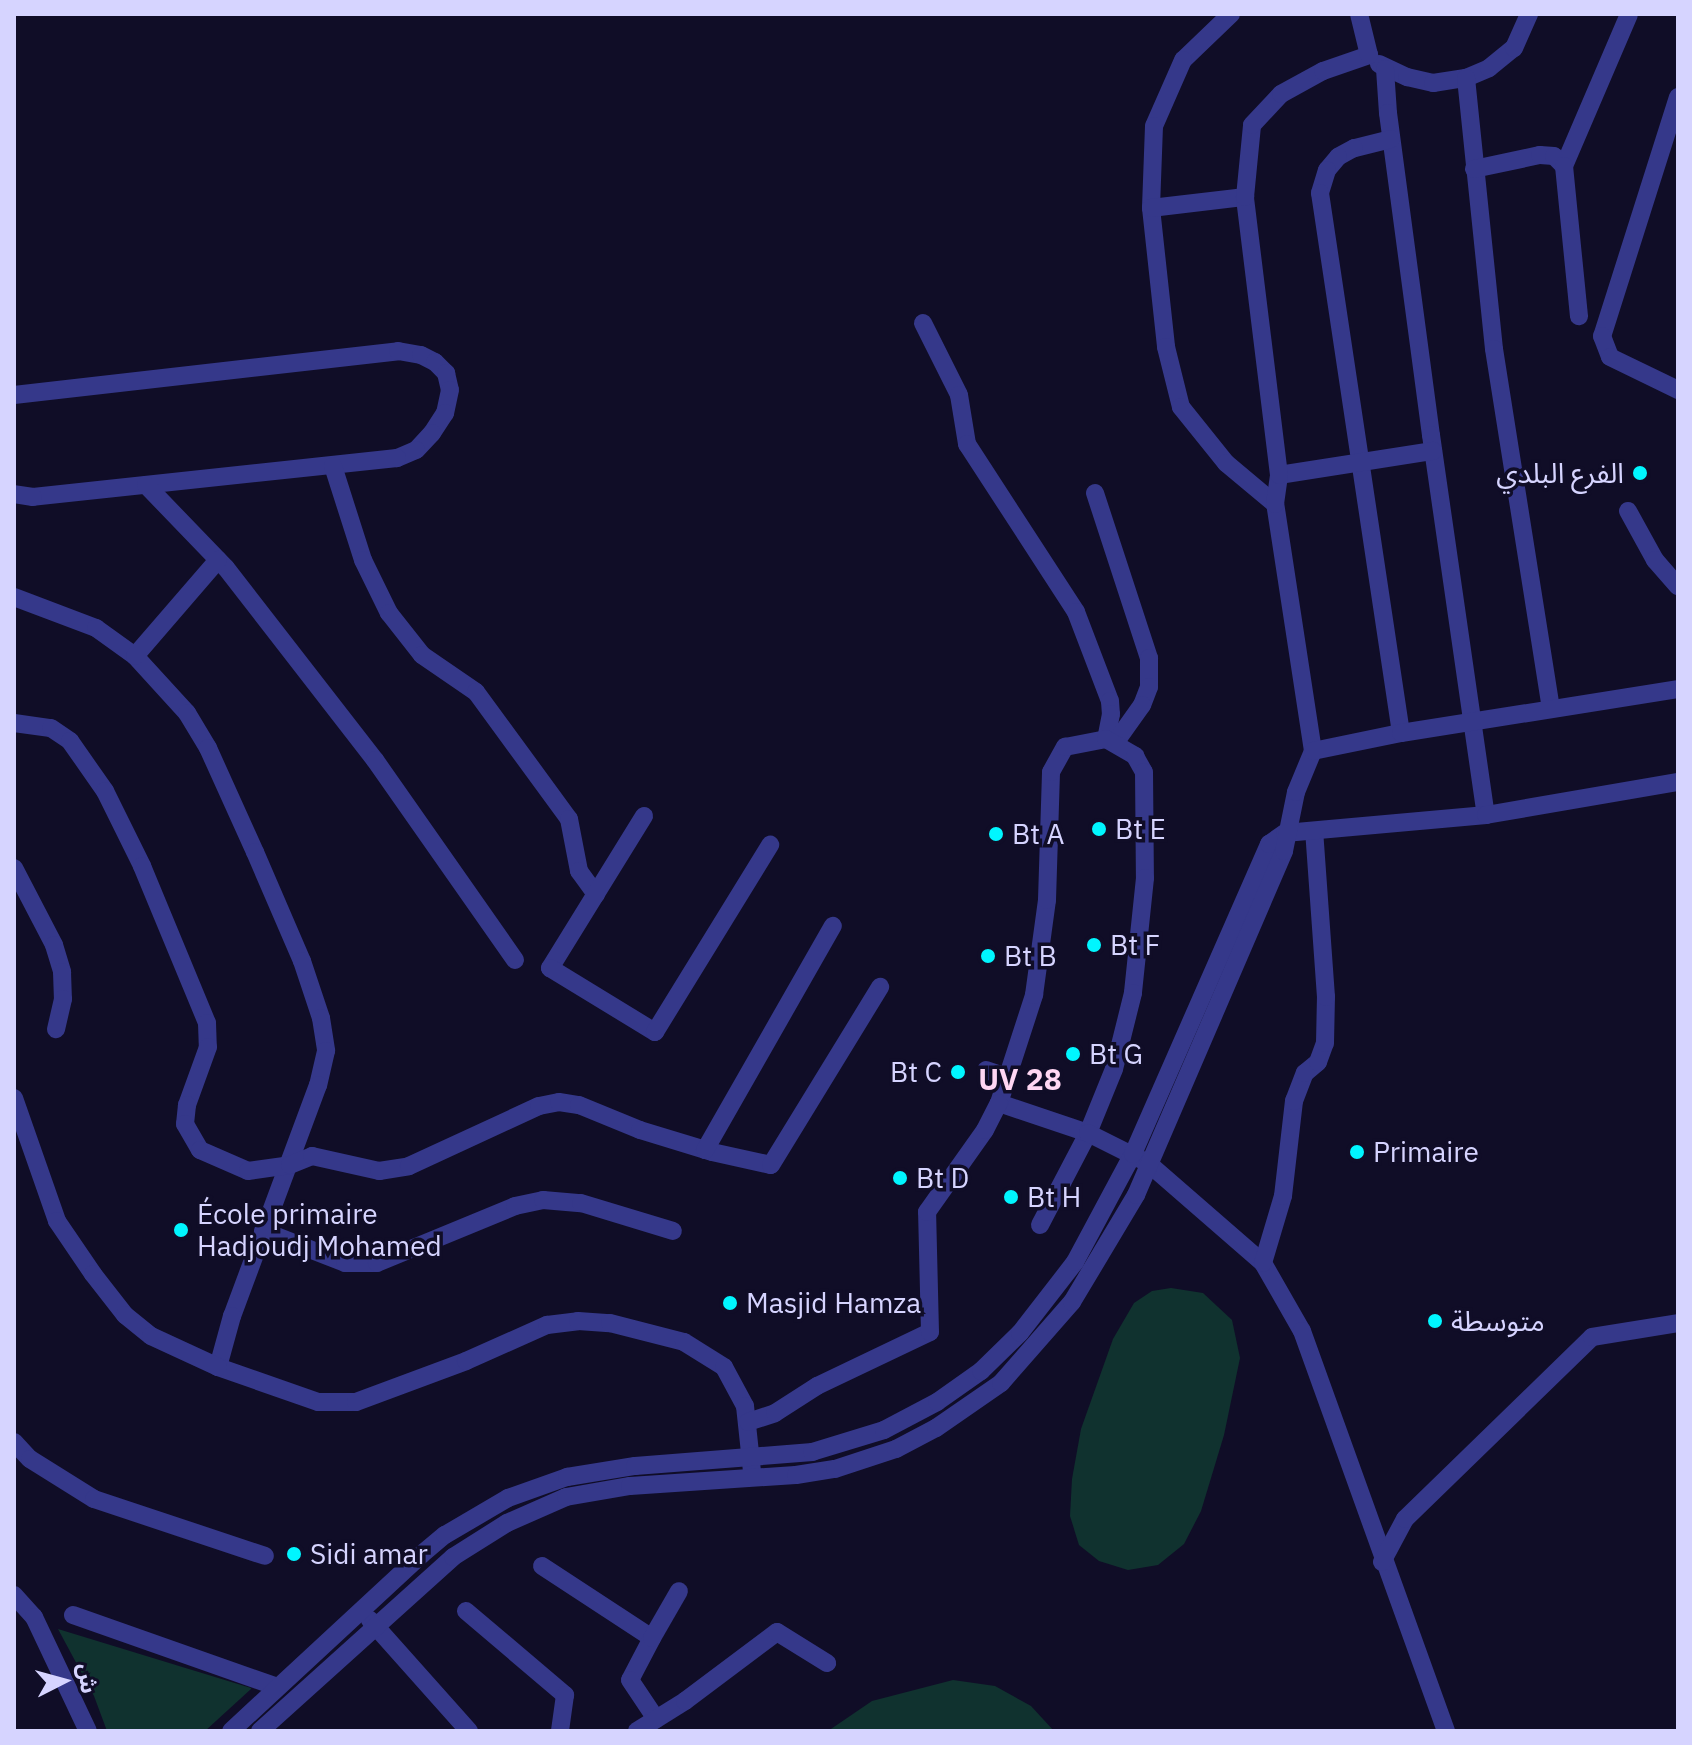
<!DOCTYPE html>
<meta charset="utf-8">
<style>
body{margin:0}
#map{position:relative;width:1692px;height:1745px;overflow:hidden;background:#100d27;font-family:"IBM Plex Sans","Noto Sans Arabic",sans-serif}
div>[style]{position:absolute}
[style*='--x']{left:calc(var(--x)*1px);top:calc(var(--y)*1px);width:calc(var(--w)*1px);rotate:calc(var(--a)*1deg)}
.green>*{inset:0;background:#10322f}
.minor>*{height:18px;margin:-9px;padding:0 9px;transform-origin:9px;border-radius:9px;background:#35388a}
.dots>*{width:22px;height:22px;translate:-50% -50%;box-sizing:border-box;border:4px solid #100d27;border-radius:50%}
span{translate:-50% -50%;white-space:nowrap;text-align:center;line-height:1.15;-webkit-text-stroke:7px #100d27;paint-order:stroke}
.poi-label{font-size:28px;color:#d6d4ff}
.right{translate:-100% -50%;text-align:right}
.left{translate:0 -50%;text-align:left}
.neighbourhood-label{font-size:30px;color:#ffd6f3;font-weight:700}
.frame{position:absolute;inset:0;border:16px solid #d6d4ff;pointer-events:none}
.north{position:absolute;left:24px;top:1641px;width:80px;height:80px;-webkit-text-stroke:6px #100d27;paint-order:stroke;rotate:84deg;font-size:22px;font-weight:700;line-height:32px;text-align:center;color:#d6d4ff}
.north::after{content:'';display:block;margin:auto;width:28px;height:36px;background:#d6d4ff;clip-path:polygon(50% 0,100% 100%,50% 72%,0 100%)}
</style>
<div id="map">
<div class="green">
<div style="clip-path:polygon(1171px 1288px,1203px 1293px,1232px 1320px,1240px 1358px,1224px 1435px,1201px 1511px,1184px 1544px,1158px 1565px,1128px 1570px,1099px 1561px,1079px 1545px,1070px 1516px,1072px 1479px,1081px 1429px,1113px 1339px,1134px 1303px,1152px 1291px)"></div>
<div style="clip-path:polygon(58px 1629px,251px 1688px,251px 1689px,205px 1731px,107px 1731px,94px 1696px)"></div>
<div style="clip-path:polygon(953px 1680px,995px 1686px,1031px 1706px,1054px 1731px,828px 1731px,872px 1701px)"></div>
</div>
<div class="minor">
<div style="--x:1231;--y:14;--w:66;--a:136.2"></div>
<div style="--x:1183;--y:60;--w:72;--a:113.7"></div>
<div style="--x:1154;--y:126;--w:82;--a:92.1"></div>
<div style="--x:1151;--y:208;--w:140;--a:83.8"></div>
<div style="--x:1166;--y:347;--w:62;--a:76"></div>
<div style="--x:1181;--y:407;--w:72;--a:51.2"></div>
<div style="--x:1226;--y:463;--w:64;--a:39.9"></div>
<div style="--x:1379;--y:64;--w:31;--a:25"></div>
<div style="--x:1407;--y:77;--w:27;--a:13"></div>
<div style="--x:1433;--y:83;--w:33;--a:-9"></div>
<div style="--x:1466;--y:78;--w:25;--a:-23"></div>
<div style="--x:1489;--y:68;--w:32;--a:-39"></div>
<div style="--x:1514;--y:48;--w:37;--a:-66"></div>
<div style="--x:1385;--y:69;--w:44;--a:86.1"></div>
<div style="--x:1388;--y:113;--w:325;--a:82.4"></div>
<div style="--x:1431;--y:435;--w:384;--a:81.8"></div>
<div style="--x:1466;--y:78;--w:272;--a:84.1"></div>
<div style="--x:1494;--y:349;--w:364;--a:81"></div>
<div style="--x:1678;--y:97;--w:251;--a:107.6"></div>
<div style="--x:1602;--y:336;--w:22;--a:69"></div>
<div style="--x:1610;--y:357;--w:76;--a:25.9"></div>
<div style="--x:1391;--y:139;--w:38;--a:166"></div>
<div style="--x:1354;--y:148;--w:18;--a:151"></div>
<div style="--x:1338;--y:157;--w:17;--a:130"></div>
<div style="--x:1327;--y:170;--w:24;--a:107"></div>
<div style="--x:1320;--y:193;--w:546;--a:81.47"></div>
<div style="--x:1564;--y:166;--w:165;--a:-66.8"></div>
<div style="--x:1474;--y:169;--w:67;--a:-12"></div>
<div style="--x:1540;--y:155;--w:14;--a:4"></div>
<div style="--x:1554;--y:156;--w:14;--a:45"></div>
<div style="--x:1564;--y:166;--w:151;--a:84.3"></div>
<div style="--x:1151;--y:208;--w:95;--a:-6.7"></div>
<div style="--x:923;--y:323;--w:80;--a:63.4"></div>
<div style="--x:959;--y:395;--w:50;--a:80.7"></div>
<div style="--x:967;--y:444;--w:200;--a:57"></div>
<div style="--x:1076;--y:612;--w:95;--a:69.1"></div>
<div style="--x:1110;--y:701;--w:13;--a:86"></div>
<div style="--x:1111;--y:714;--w:25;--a:101"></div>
<div style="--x:14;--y:395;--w:387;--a:-6.5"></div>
<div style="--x:398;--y:351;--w:23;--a:10"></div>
<div style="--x:421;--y:355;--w:16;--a:27"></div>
<div style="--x:435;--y:362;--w:16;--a:45"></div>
<div style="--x:446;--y:373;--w:17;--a:77"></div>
<div style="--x:450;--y:390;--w:24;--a:102"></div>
<div style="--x:445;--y:413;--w:24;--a:123"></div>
<div style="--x:432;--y:433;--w:23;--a:133"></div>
<div style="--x:416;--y:450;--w:21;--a:157"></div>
<div style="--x:397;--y:458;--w:366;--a:173.9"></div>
<div style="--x:33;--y:497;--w:19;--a:-171"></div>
<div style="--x:333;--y:466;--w:99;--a:72.3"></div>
<div style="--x:363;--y:560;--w:59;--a:63.9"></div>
<div style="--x:389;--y:613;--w:53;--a:51.8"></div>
<div style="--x:422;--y:655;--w:65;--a:34.4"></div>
<div style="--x:476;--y:692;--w:157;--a:53.8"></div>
<div style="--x:569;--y:819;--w:53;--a:79.1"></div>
<div style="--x:579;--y:871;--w:29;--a:54"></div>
<div style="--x:1279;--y:475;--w:156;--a:-8.9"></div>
<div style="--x:146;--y:485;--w:115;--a:46.1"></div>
<div style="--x:226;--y:568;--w:243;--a:52.2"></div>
<div style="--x:375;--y:760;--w:244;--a:55"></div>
<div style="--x:1095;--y:493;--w:174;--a:71.9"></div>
<div style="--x:1149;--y:658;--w:29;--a:90"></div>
<div style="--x:1149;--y:687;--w:19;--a:111"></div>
<div style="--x:1142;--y:705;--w:47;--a:125.4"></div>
<div style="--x:1628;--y:511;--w:56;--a:61.1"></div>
<div style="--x:1655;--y:560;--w:35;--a:49"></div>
<div style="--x:14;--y:597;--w:88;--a:20.7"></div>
<div style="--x:96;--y:628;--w:48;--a:35.7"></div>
<div style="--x:135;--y:656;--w:77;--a:47.6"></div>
<div style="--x:187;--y:713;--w:41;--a:59"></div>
<div style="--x:208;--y:748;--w:114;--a:65.7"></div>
<div style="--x:255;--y:852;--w:119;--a:66.7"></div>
<div style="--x:302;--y:961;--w:60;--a:71.6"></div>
<div style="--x:321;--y:1018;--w:33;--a:81"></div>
<div style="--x:326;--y:1051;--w:35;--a:103"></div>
<div style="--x:318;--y:1085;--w:246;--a:110.4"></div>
<div style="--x:232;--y:1316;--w:53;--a:105.4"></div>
<div style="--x:218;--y:1367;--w:106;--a:19.3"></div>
<div style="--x:318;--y:1402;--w:38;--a:0"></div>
<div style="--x:356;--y:1402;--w:117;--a:-20.4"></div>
<div style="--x:466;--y:1361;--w:89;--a:-24"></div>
<div style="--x:547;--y:1325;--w:31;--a:-7"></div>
<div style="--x:578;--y:1321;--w:32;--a:4"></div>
<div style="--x:610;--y:1323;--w:76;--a:14.4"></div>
<div style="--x:684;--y:1342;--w:47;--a:32"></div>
<div style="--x:724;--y:1367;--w:44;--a:61.7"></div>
<div style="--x:745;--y:1406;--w:65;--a:83.9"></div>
<div style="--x:135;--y:656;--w:127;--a:-49.2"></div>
<div style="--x:14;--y:723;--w:37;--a:8"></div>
<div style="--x:51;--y:728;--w:23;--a:34"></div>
<div style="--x:70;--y:741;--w:61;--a:55"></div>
<div style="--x:105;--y:791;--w:84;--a:63.7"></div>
<div style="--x:142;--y:866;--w:170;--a:67.5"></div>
<div style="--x:207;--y:1023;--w:24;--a:88"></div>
<div style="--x:208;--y:1047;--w:62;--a:109.9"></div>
<div style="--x:187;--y:1105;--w:19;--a:96"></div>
<div style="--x:185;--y:1124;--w:30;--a:60"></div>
<div style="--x:200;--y:1150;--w:52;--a:23.6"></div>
<div style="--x:248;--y:1171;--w:42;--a:-8.1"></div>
<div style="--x:290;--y:1165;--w:24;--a:-22"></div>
<div style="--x:312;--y:1156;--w:69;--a:12.6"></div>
<div style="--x:379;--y:1171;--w:30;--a:-9"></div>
<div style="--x:409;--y:1166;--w:143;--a:-24.8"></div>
<div style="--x:539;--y:1106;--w:20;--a:-11"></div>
<div style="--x:559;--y:1102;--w:20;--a:9"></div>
<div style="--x:579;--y:1105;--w:66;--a:22.3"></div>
<div style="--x:640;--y:1130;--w:75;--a:17"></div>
<div style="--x:712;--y:1152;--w:60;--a:12.4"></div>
<div style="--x:771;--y:1165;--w:209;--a:-58.5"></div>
<div style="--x:1313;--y:751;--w:250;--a:-98.7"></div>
<div style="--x:1275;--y:504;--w:29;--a:-82"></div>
<div style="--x:1279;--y:475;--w:280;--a:-97"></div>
<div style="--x:1245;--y:197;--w:72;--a:-84.4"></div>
<div style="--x:1252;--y:125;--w:42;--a:-46.9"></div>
<div style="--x:1281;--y:94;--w:48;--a:-28.7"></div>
<div style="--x:1323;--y:71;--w:49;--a:-19.2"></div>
<div style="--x:1369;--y:55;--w:42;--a:-103.7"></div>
<div style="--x:644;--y:816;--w:179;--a:121.7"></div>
<div style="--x:550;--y:968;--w:123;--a:31.4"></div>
<div style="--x:655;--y:1032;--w:220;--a:-58.4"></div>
<div style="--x:14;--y:868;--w:87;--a:62.5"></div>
<div style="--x:54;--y:945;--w:28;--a:73"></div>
<div style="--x:62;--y:972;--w:27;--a:88"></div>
<div style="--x:63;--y:999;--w:31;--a:103"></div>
<div style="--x:986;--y:1070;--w:21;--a:19"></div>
<div style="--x:14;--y:1098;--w:130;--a:70.7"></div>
<div style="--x:57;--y:1221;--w:64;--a:55.8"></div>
<div style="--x:93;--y:1274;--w:52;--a:52"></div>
<div style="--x:125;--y:1315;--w:33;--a:39"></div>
<div style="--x:151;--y:1336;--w:74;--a:24.8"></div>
<div style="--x:705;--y:1150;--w:258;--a:-60.3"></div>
<div style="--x:1040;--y:1225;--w:104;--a:-62.4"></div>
<div style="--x:1088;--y:1133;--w:94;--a:-161.4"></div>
<div style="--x:999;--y:1103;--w:114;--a:-72"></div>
<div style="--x:1034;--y:995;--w:96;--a:-82.2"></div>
<div style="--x:1047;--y:900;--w:128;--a:-88.2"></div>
<div style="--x:1051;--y:772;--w:29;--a:-61"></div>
<div style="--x:1065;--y:747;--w:42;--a:-11"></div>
<div style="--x:1106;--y:739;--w:34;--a:30"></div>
<div style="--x:1135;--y:756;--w:18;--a:61"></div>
<div style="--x:1144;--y:772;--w:106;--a:89.5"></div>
<div style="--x:1145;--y:878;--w:116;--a:96"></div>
<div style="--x:1133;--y:993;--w:78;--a:104"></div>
<div style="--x:1114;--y:1069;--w:69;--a:112.1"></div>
<div style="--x:1088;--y:1133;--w:67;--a:26.6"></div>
<div style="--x:1148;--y:1163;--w:152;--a:41"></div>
<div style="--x:1263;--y:1263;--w:78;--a:60.2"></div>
<div style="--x:1302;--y:1331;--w:425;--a:70.2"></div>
<div style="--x:263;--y:1231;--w:88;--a:21.3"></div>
<div style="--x:345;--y:1263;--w:32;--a:0"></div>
<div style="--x:377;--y:1263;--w:149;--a:-22.4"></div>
<div style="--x:515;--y:1206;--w:29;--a:-12"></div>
<div style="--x:543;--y:1200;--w:38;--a:5"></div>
<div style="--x:581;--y:1203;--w:96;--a:16.9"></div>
<div style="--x:1263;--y:1263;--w:70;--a:-73.4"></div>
<div style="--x:1283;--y:1196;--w:96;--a:-83.4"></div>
<div style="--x:1294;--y:1101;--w:30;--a:-69"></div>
<div style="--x:1305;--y:1073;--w:17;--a:-40"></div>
<div style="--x:1318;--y:1062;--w:20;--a:-70"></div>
<div style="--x:1325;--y:1043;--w:46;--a:-88.8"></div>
<div style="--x:1326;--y:997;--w:166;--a:-94.1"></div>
<div style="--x:748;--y:1422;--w:28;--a:-18"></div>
<div style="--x:775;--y:1413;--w:50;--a:-32.7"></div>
<div style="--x:817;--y:1386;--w:125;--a:-25.5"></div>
<div style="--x:930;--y:1332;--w:120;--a:-91.4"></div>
<div style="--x:927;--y:1212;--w:100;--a:-54.7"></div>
<div style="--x:985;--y:1130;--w:30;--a:-63"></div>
<div style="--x:14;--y:1442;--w:23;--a:47"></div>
<div style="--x:30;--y:1459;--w:75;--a:32"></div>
<div style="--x:94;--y:1499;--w:180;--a:18.4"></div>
<div style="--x:1382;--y:1562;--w:49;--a:-61.9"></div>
<div style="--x:1405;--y:1519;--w:261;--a:-44.2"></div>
<div style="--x:1592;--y:1337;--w:87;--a:-9.2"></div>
<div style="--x:542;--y:1566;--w:131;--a:33.2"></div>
<div style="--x:652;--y:1638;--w:47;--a:117.6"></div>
<div style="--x:630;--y:1680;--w:47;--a:56.3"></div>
<div style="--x:14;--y:1595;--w:30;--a:48"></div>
<div style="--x:34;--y:1617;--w:126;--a:64.7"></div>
<div style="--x:466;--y:1611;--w:130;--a:40.3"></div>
<div style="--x:565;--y:1695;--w:36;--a:98"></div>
<div style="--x:73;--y:1615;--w:217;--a:19.4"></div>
<div style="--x:370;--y:1620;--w:149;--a:48.3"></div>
<div style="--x:652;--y:1638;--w:54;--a:-60.1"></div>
<div style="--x:231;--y:1731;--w:260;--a:-42.8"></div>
<div style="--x:422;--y:1554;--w:30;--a:-40"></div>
<div style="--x:445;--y:1535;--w:73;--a:-30.4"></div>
<div style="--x:508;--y:1498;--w:63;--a:-19.6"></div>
<div style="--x:567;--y:1477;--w:69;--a:-9.2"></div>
<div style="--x:635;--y:1466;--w:178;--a:-4.5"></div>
<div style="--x:812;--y:1452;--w:75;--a:-17"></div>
<div style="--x:884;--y:1430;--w:60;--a:-27.8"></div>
<div style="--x:937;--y:1402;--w:54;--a:-35.2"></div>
<div style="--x:981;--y:1371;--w:54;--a:-44.3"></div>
<div style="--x:1020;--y:1333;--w:90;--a:-52.2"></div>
<div style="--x:1075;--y:1262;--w:123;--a:-61.8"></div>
<div style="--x:1133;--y:1154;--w:339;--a:-66.3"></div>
<div style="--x:1269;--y:844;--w:19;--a:-35"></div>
<div style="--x:1285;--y:833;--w:202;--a:-5.1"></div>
<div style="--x:1486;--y:815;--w:195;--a:-9.8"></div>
<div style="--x:260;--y:1731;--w:260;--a:-42"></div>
<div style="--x:453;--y:1557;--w:64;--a:-32.2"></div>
<div style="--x:507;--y:1523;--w:64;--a:-23.8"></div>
<div style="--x:566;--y:1497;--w:65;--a:-9.8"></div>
<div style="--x:630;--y:1486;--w:166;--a:-3.8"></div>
<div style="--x:796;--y:1475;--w:39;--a:-9"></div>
<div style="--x:835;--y:1469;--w:64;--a:-18.2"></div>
<div style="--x:896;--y:1449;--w:45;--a:-27.7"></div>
<div style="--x:936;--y:1428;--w:79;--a:-34.7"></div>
<div style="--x:1001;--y:1383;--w:108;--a:-48.8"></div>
<div style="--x:1072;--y:1302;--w:125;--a:-59.1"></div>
<div style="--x:1136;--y:1195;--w:374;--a:-66.7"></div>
<div style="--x:1284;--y:851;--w:60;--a:-78.5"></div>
<div style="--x:1296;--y:792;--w:44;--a:-67.5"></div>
<div style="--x:1313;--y:751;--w:90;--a:-11.6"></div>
<div style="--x:1401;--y:733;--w:280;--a:-9"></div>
<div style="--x:637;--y:1731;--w:57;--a:-32"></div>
<div style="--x:685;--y:1701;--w:115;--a:-36.9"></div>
<div style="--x:777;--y:1632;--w:59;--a:31.8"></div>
</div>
<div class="dots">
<div style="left:1640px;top:473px;background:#00f6ff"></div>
<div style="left:1099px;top:829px;background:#00f6ff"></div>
<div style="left:996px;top:834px;background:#00f6ff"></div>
<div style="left:1094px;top:945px;background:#00f6ff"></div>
<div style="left:988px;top:956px;background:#00f6ff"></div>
<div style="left:1073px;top:1054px;background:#00f6ff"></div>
<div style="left:958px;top:1072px;background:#00f6ff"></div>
<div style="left:1357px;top:1152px;background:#00f6ff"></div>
<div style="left:900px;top:1178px;background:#00f6ff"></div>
<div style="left:1011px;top:1197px;background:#00f6ff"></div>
<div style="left:181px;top:1230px;background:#00f6ff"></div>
<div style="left:730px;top:1303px;background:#00f6ff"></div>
<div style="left:1435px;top:1321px;background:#00f6ff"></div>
<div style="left:294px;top:1554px;background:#00f6ff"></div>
</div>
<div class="poi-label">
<span class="right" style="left:1624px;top:473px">الفرع البلدي</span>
<span class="left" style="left:1115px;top:829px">Bt E</span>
<span class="left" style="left:1012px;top:834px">Bt A</span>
<span class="left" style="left:1110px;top:945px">Bt F</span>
<span class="left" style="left:1004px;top:956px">Bt B</span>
<span class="left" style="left:1089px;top:1054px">Bt G</span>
<span class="right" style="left:942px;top:1072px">Bt C</span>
<span class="left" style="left:1373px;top:1152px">Primaire</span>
<span class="left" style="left:916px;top:1178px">Bt D</span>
<span class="left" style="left:1027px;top:1197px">Bt H</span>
<span class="left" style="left:197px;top:1230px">École primaire<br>Hadjoudj Mohamed</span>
<span class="left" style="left:746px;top:1303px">Masjid Hamza</span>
<span class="left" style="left:1451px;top:1321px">متوسطة</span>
<span class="left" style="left:310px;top:1554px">Sidi amar</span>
</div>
<div class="neighbourhood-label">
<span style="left:1020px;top:1079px">UV 28</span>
</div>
<div class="frame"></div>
<div class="north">ش</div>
</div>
